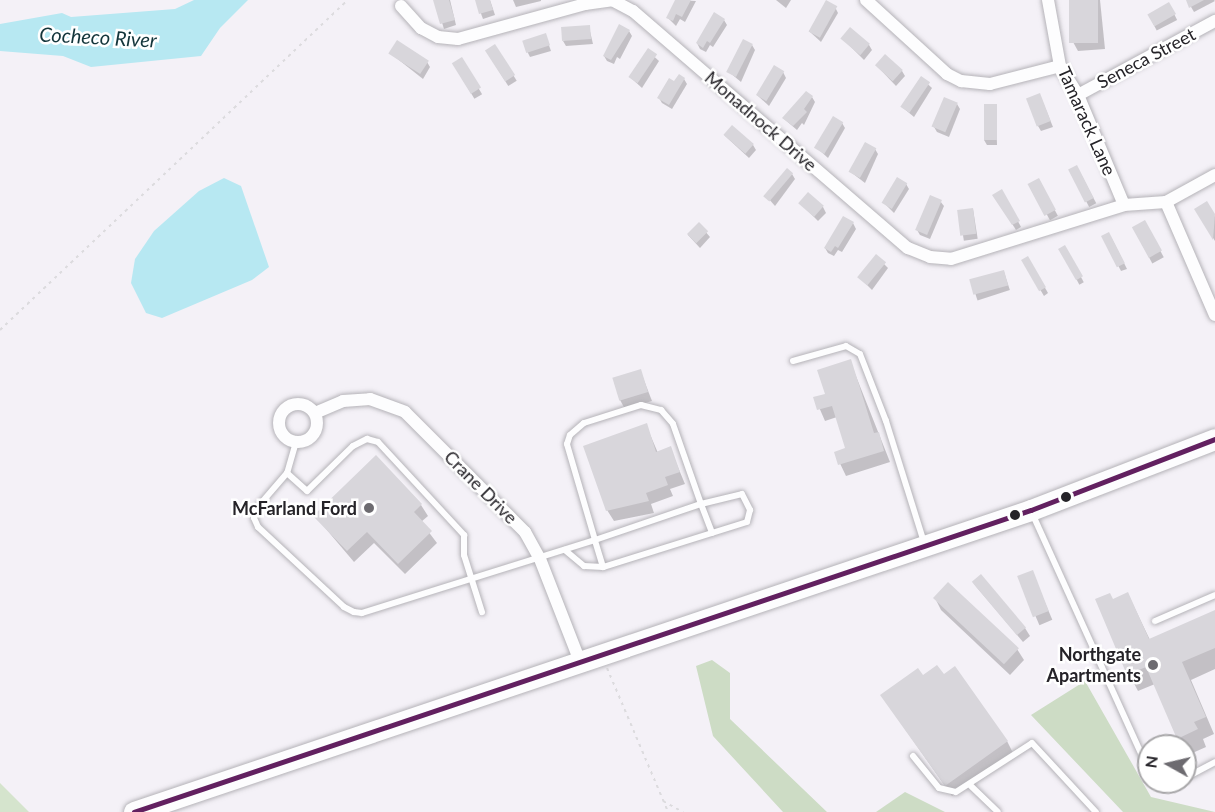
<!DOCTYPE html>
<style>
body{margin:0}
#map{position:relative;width:1215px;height:812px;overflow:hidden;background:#f4f1f7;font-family:Lato,sans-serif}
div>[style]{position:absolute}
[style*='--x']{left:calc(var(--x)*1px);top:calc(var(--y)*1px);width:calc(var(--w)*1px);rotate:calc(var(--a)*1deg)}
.green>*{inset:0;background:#d5e4cd}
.forest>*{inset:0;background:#cddcc5}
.water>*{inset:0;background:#b7e8f2}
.shadow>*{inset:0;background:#0003;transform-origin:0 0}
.building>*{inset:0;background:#d8d6db;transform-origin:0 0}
.path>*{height:2px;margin-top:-1px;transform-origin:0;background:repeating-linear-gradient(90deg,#dcdbde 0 3px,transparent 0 7.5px)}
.roads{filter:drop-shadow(0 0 2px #b5b3b8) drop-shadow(0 0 2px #b5b3b8)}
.lane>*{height:6px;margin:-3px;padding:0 3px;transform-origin:3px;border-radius:3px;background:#fdfdfe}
.street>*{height:12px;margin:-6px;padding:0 6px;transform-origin:6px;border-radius:6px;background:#fdfdfe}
.street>.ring{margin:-6px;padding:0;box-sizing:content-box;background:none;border:12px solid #fdfdfe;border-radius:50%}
.highway>*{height:21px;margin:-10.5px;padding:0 10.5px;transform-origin:10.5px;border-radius:10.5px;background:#fdfdfe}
.bus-1>*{height:4.5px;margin:-2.25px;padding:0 2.25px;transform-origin:2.25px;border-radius:2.25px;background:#622060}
.dots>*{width:16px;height:16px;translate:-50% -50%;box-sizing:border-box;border:3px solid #fff;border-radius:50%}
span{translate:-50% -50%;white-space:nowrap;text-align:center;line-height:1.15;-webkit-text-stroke:5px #fff;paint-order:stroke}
.street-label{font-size:18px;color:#252328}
.poi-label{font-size:18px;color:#252328;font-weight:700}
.right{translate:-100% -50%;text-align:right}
.water-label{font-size:20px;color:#13353b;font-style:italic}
.north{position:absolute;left:1137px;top:734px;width:60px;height:60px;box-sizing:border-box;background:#fff;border:2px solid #a8a7a9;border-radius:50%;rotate:278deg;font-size:16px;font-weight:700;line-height:24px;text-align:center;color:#252328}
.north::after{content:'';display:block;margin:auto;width:21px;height:27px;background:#6d6b70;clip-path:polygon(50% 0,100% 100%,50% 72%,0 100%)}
</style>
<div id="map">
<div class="green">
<div style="clip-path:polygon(0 783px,29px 812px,0 812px)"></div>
</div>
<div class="forest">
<div style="clip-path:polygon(712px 660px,730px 673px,730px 719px,827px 812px,783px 812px,713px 736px,696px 666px)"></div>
<div style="clip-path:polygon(1085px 681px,1151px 797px,1215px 812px,1123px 812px,1031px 715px)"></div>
<div style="clip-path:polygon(905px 792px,945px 812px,876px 812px)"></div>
</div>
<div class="water">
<div style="clip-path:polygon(194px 0,248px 0,220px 28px,201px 56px,91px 67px,63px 56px,0 51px,0 24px,62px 13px,71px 17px,175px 9px)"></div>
<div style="clip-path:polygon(224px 178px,241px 186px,269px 267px,252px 280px,162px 318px,146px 313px,131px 283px,135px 259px,154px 231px,199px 191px)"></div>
</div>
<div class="shadow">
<div style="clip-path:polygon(435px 0,450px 0,456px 25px,444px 29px)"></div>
<div style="clip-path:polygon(476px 0,490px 0,495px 15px,483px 19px)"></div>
<div style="clip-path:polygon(513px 0,541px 0,541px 1px,516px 7px)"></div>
<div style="clip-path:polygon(677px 0,696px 1px,685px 22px,680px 19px,676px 26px,668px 18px)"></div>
<div style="clip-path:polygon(776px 0,791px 0,786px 8px)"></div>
<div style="clip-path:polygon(1071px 0,1100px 0,1105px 49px,1078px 51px,1073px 42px)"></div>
<div style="clip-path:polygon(1187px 0,1214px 0,1215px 1px,1194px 12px)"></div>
<div style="left:1169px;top:4px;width:18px;height:23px;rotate:63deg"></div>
<div style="clip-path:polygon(835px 7px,838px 13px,821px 42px,809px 31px)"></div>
<div style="clip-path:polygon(724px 20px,727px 25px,713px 47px,710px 45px,706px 52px,700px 49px,697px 43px)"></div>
<div style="clip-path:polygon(589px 27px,593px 44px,566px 46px,563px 41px)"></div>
<div style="clip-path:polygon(629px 31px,632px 36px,620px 59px,617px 57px,614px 64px,607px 61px,604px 56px)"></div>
<div style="clip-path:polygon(545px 34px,551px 51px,530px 57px,527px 51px)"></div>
<div style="clip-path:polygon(842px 38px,869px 45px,872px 50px,864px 60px)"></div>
<div style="clip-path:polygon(752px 45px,755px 50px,741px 82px,729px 72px)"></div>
<div style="left:495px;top:46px;width:41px;height:10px;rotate:58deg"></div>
<div style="clip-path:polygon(648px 51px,659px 61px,642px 88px,631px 78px)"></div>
<div style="clip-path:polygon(390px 53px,427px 62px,430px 67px,423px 79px)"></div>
<div style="left:461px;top:59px;width:41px;height:9px;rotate:59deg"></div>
<div style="clip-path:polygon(876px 65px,902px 71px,905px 76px,896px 86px)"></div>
<div style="clip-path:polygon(783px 72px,786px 78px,769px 106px,757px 95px)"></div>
<div style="clip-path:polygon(921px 78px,932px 88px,914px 117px,902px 107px)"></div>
<div style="clip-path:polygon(684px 79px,687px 84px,672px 109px,662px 103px,659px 98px)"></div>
<div style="clip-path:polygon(812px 97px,815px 102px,804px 125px,802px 123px,797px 130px,783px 118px)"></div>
<div style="clip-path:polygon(1042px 100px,1053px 127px,1041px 131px,1038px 126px)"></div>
<div style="clip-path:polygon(957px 104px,960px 109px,949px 137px,937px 132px,934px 127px)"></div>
<div style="clip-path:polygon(996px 106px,997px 145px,987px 145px,984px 140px)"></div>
<div style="clip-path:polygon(842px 123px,845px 128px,828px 158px,817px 148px)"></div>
<div style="clip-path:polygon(724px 135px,753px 145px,756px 150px,749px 158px)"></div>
<div style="clip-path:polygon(875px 149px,878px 154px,865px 183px,852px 173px)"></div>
<div style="left:1077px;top:167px;width:41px;height:8px;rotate:62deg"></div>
<div style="clip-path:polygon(792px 174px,795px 179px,775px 206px,768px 198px)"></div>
<div style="left:1038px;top:180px;width:41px;height:9px;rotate:61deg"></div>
<div style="clip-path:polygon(906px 184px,909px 189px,894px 213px,883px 202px)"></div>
<div style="clip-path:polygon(1002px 191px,1021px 227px,1016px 230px,997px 200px)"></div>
<div style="clip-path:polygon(940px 201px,944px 206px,930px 239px,920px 235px,917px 230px)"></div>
<div style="clip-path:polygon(800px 203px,823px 207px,826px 213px,818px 221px)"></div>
<div style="clip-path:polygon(1206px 203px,1215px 217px,1215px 241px,1196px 210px)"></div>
<div style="left:973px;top:209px;width:30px;height:14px;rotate:81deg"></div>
<div style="left:1145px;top:222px;width:40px;height:13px;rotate:62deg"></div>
<div style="clip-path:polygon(853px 223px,856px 229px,842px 252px,838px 250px,834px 256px,828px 253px,825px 248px)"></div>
<div style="clip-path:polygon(699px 224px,710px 237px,700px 248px,688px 235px)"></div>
<div style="clip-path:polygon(1103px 236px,1112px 239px,1127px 269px,1121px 271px)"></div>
<div style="left:1065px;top:247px;width:40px;height:5px;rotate:62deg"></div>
<div style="clip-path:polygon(876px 256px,888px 268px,872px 290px,860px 278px)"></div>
<div style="clip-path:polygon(1028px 258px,1048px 293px,1044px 296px,1023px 261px)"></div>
<div style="left:1004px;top:272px;width:19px;height:34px;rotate:72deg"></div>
<div style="clip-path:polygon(850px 361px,890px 462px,846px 476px,835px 453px,847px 449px,837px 417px,825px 421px,815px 398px,827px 395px)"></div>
<div style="clip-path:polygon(640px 370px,652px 401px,625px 409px,620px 400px)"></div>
<div style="clip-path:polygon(646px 425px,658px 453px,670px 448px,685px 484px,670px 489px,673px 496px,651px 504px,654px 513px,614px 521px,607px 510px)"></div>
<div style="clip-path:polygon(421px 505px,428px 516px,421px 522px,437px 543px,405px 574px,374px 543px,354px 562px,315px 516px)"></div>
<div style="left:1032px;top:572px;width:52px;height:14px;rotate:67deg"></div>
<div style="clip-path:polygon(973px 583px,1025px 628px,1030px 636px,1023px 642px)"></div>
<div style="clip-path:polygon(1128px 594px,1150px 640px,1215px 612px,1215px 669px,1191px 680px,1214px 734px,1203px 739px,1206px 747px,1188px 755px,1155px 684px,1138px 691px,1129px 674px,1113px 600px)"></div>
<div style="clip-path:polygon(935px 598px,1017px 649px,1024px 660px,1010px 675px,941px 610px)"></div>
<div style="clip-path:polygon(923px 677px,1007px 741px,1013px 753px,952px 796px,882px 696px)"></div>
</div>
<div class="building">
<div style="clip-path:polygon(433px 0,449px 0,455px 20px,440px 24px)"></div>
<div style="clip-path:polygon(475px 0,490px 0,493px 10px,479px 14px)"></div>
<div style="clip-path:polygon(675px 0,691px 0,682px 17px,676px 14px,673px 21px,666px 18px)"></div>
<div style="left:826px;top:0;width:13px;height:36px;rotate:29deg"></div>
<div style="left:1069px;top:0;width:29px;height:43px"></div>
<div style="clip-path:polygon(1186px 0,1204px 0,1189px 8px)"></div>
<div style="left:1169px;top:2px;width:14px;height:25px;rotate:60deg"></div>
<div style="clip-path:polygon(714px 12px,725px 19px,710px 43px,707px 41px,703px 48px,696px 43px)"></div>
<div style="clip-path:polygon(619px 24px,630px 30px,611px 60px,603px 56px)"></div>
<div style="left:590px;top:25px;width:14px;height:29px;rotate:86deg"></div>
<div style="left:850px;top:27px;width:26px;height:15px;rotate:40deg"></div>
<div style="left:546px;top:33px;width:13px;height:25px;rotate:72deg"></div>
<div style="left:743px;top:39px;width:11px;height:37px;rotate:27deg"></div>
<div style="left:397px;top:40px;width:38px;height:16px;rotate:33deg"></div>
<div style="left:495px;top:44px;width:37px;height:12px;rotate:57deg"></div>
<div style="left:648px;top:48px;width:11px;height:35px;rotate:34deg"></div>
<div style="left:885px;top:54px;width:24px;height:15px;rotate:42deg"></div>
<div style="left:462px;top:57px;width:36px;height:12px;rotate:58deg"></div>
<div style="left:774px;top:65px;width:12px;height:35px;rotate:31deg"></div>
<div style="clip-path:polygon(679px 74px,685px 78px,669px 105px,657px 98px,669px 78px,674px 81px)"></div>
<div style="left:921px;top:76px;width:11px;height:37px;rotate:34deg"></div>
<div style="clip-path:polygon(806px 91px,813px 96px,804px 109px,807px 112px,793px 126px,782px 118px)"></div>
<div style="left:1040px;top:93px;width:30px;height:15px;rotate:69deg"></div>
<div style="left:944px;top:97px;width:15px;height:32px;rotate:23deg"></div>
<div style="left:984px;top:104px;width:13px;height:36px"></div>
<div style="left:833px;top:116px;width:12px;height:37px;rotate:31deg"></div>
<div style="left:732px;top:125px;width:29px;height:13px;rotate:41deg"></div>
<div style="left:865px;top:142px;width:13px;height:34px;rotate:29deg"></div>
<div style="left:1077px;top:165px;width:37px;height:10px;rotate:63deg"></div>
<div style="left:787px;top:168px;width:8px;height:37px;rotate:40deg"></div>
<div style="left:897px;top:177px;width:12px;height:30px;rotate:31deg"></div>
<div style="left:1039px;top:178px;width:36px;height:13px;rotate:62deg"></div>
<div style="clip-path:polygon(1002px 189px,1020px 221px,1012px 225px,992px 195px)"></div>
<div style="left:808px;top:192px;width:21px;height:15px;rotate:41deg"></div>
<div style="left:930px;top:195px;width:13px;height:38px;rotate:23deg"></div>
<div style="clip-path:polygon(1207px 201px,1215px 214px,1213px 240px,1194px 209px)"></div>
<div style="left:973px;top:208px;width:26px;height:16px;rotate:83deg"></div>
<div style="clip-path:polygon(843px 216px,854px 222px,838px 248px,835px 246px,831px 252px,824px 248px)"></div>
<div style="left:1145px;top:220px;width:35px;height:15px;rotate:61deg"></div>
<div style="left:699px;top:222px;width:13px;height:17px;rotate:45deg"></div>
<div style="left:1109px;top:232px;width:35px;height:9px;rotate:63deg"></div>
<div style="left:1065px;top:245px;width:36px;height:8px;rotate:60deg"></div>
<div style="left:876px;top:254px;width:13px;height:30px;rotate:39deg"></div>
<div style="left:1028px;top:256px;width:36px;height:8px;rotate:60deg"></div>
<div style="left:1004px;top:270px;width:16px;height:36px;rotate:75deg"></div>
<div style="clip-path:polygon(851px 359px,874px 433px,879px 432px,884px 451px,838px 465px,834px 452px,845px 448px,832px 406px,817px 410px,813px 397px,825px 394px,817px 370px)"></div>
<div style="left:641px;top:369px;width:24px;height:30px;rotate:73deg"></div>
<div style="clip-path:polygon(647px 423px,656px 452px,671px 446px,680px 472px,665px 477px,668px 485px,646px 493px,649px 501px,606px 511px,583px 446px)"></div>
<div style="clip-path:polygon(376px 455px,422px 504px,414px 512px,432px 531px,398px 564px,367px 532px,347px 551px,313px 516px)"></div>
<div style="left:1033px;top:570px;width:44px;height:17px;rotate:69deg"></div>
<div style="left:981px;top:574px;width:70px;height:12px;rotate:50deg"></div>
<div style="left:948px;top:582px;width:97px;height:22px;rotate:43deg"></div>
<div style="clip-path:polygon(1128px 592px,1149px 639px,1215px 610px,1215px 648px,1182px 662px,1206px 717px,1194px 722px,1198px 729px,1177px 739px,1146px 667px,1127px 675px,1095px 599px,1110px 593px,1113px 599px)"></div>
<div style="clip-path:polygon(937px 665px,944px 674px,955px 666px,1008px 741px,945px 786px,880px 695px,918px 668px,923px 675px)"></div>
</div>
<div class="path">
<div style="--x:0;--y:330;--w:480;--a:-43.5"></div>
<div style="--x:607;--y:668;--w:156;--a:67"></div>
<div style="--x:663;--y:801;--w:23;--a:29"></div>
</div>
<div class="roads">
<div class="lane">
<div style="--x:793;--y:361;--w:55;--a:-15.8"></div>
<div style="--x:846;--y:346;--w:16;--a:30"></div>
<div style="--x:860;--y:354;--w:72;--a:68.8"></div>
<div style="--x:886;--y:421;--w:127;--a:72.6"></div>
<div style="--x:296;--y:442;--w:32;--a:106"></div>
<div style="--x:287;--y:473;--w:48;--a:130.7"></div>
<div style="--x:256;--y:509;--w:9;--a:103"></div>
<div style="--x:254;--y:518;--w:10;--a:66"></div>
<div style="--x:258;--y:527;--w:117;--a:42.9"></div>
<div style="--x:344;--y:607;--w:11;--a:27"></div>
<div style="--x:354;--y:612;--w:8;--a:7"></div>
<div style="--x:362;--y:613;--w:244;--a:-17.4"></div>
<div style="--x:595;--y:540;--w:100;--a:-106.3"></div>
<div style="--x:567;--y:444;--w:9;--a:-72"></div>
<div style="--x:570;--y:435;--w:18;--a:-41"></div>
<div style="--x:584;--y:423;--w:60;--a:-17.5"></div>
<div style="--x:641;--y:405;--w:21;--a:14"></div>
<div style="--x:661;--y:410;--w:18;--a:49"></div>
<div style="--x:673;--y:424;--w:85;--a:70.7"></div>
<div style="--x:701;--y:504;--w:42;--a:-13.7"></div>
<div style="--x:742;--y:494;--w:18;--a:63"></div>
<div style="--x:750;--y:510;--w:12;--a:104"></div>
<div style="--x:747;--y:522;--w:151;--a:162.6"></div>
<div style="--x:603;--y:567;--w:19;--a:-177"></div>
<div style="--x:584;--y:566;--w:25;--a:-140"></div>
<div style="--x:287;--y:473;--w:27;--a:42"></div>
<div style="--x:307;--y:491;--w:64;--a:-44.4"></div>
<div style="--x:353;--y:446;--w:16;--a:-27"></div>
<div style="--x:367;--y:439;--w:11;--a:15"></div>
<div style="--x:378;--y:442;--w:127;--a:47.2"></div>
<div style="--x:464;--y:535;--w:20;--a:90"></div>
<div style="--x:464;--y:555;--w:60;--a:72.5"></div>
<div style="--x:1032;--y:513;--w:283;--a:65.6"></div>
<div style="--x:603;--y:567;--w:28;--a:-107"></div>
<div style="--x:595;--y:540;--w:112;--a:-18.8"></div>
<div style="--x:701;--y:504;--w:31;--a:69"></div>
<div style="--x:1155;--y:621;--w:65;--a:-23.4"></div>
<div style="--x:913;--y:756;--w:41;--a:50.9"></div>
<div style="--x:939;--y:788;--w:17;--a:13"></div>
<div style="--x:956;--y:792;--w:90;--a:-32.8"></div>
<div style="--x:1032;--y:743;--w:94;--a:47.2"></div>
<div style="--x:1185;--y:778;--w:34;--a:-28"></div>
<div style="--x:1165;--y:782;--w:5;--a:0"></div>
<div style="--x:971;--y:786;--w:37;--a:44"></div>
</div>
<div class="street">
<div style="--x:866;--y:0;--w:110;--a:42.4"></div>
<div style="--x:947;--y:74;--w:16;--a:27"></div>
<div style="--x:961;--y:81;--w:29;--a:6"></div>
<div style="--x:990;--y:84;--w:72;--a:-14.4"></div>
<div style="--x:1048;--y:0;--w:67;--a:79.7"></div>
<div style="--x:1060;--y:66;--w:34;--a:58"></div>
<div style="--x:1078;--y:95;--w:119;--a:67.3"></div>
<div style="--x:401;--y:6;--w:30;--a:48"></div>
<div style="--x:421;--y:28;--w:19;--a:28"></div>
<div style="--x:438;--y:37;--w:20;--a:6"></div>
<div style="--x:458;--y:39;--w:132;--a:-15.4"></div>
<div style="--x:585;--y:4;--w:27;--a:-8"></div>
<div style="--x:612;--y:0;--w:24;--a:28"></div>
<div style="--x:633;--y:11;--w:363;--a:40.8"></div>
<div style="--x:908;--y:248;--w:24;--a:22"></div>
<div style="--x:930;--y:257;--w:21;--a:5"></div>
<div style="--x:951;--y:259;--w:181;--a:-17.3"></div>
<div style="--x:1124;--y:205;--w:42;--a:-4.1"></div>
<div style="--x:1166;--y:202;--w:56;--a:-28.9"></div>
<div style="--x:1078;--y:95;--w:156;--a:-28.4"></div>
<div style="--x:1166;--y:202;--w:123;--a:66.6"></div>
<div class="ring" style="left:279px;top:404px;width:26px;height:26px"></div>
<div style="--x:315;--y:413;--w:30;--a:-23"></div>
<div style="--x:343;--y:401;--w:27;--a:-4"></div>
<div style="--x:370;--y:399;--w:37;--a:20"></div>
<div style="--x:405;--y:412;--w:170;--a:45"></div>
<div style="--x:525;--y:532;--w:31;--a:61"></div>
<div style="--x:540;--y:559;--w:107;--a:68.7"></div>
</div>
<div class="highway">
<div style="--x:134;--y:812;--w:946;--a:-18.61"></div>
<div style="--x:1031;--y:510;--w:197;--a:-21.1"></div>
</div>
</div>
<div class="bus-1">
<div style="--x:134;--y:812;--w:946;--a:-18.61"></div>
<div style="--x:1031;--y:510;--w:197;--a:-21.1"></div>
</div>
<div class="dots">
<div style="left:1066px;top:497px;background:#252328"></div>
<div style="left:369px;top:508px;background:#6d6b70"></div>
<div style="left:1015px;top:515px;background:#252328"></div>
<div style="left:1153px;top:665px;background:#6d6b70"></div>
</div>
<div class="street-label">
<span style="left:1146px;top:58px;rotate:-28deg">Seneca Street</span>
<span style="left:761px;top:121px;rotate:41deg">Monadnock Drive</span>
<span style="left:1087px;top:121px;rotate:66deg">Tamarack Lane</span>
<span style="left:481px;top:487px;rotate:45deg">Crane Drive</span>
</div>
<div class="poi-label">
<span class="right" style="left:357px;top:508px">McFarland Ford</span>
<span class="right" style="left:1141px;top:665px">Northgate<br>Apartments</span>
</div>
<div class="water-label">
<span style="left:98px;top:37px;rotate:3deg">Cocheco River</span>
</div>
<div class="north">N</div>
</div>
